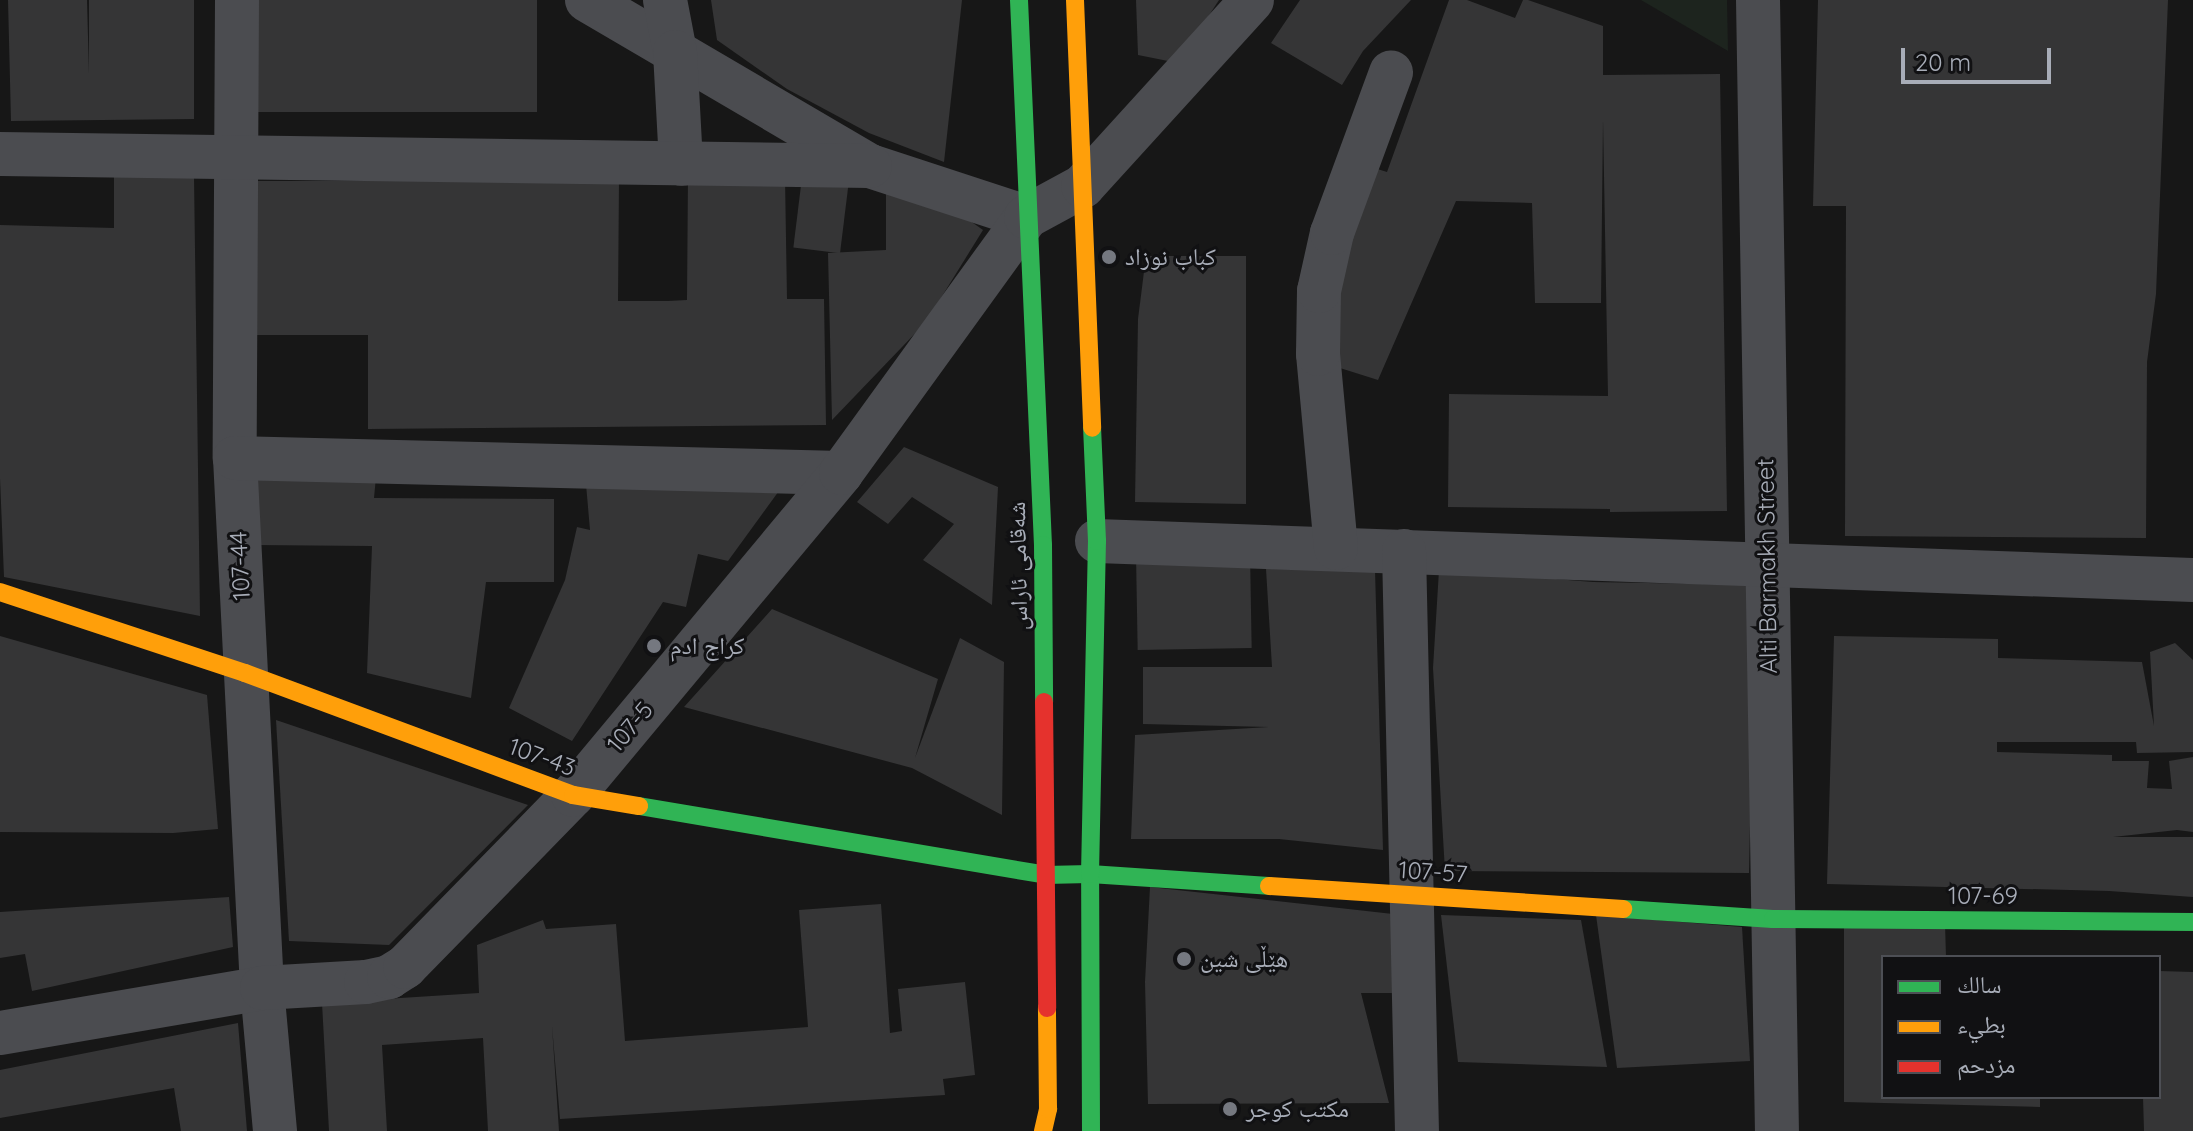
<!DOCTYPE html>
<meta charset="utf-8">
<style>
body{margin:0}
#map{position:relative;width:2193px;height:1131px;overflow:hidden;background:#171717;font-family:Quicksand,"Noto Naskh Arabic",sans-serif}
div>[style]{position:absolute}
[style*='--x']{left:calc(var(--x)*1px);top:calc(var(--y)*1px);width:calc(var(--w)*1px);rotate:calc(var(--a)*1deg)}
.green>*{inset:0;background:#1d241e}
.building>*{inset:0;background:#353536;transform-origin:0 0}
.street>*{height:44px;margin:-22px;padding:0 22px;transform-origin:22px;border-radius:22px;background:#4b4c50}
.fast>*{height:18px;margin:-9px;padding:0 9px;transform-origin:9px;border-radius:9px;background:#30b455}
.slow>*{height:18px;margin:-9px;padding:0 9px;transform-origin:9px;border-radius:9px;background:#ff9f0a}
.jam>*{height:18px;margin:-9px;padding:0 9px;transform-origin:9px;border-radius:9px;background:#e5322d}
.dots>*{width:22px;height:22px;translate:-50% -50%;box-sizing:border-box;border:4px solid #111113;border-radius:50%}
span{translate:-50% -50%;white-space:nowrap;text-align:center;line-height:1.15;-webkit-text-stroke:6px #111113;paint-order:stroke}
.poi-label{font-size:24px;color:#a8adb8}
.left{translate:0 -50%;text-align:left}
.street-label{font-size:24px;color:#a8adb8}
.legend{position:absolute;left:1881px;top:955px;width:280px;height:144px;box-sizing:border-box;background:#111113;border:2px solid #4d4f55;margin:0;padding:10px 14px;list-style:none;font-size:24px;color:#a8adb8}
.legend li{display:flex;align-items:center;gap:16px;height:40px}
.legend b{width:40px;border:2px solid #4d4f55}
.scale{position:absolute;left:1901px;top:48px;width:150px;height:36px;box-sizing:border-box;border:4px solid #a8adb8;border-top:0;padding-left:10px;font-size:24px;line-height:28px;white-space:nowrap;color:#a8adb8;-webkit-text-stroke:6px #111113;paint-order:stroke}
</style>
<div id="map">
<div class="green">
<div style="clip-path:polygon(1641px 0,1727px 0,1728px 51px)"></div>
</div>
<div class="building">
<div style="clip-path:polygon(8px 0,87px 0,89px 74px,89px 0,194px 0,194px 119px,11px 121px)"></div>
<div style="left:256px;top:0;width:281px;height:112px"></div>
<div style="clip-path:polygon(711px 0,962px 0,944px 162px,869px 133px,787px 89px,717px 40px)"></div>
<div style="clip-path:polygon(1136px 0,1219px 0,1178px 63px,1138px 55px)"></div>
<div style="clip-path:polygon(1300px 0,1411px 0,1363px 51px,1342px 85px,1271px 43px)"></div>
<div style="clip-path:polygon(1449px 0,1467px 0,1515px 18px,1523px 0,1528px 0,1603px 26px,1603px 75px,1720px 74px,1727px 511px,1610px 512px,1610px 509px,1448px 507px,1449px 394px,1608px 396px,1603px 120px,1601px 303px,1535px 303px,1532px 203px,1456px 201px,1378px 380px,1340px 368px,1334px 270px,1371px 167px,1387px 172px)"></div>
<div style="clip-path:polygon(1818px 0,2168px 0,2156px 294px,2147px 362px,2146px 538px,1845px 536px,1846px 206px,1813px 206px)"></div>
<div style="left:803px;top:169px;width:47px;height:79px;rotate:7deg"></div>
<div style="clip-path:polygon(114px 174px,194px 176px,200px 616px,4px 577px,0 478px,0 225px,114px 228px)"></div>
<div style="clip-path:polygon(688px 174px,785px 177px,787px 299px,824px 299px,826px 425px,368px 429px,368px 335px,256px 335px,256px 181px,619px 181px,618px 301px,668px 301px,687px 300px)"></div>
<div style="clip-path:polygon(886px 177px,938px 198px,983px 230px,926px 322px,832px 420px,828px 253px,886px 250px)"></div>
<div style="clip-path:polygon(1146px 256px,1246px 256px,1246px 504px,1135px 502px,1138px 319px)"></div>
<div style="clip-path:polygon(904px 447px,998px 487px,992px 605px,923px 560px,954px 524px,912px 497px,888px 524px,857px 502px)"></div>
<div style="clip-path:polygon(251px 463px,377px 466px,374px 498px,554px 499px,554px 582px,486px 582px,471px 698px,367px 673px,372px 546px,250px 545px)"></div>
<div style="clip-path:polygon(586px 484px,784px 484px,728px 561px,698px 554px,686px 607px,663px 602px,572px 741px,509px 708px,565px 580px,577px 527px,590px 530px)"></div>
<div style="left:1250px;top:553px;width:95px;height:114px;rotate:89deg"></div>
<div style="clip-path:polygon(1266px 569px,1375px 570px,1383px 850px,1279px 839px,1131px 839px,1135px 735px,1269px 727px,1143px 724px,1143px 667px,1272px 667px)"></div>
<div style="clip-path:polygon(1439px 570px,1593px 582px,1755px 585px,1749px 873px,1445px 871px,1433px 668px)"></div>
<div style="clip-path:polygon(772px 609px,938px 679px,915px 758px,960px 638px,1004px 662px,1002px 815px,912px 768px,684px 707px)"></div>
<div style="clip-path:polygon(0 636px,207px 695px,218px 829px,173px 833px,0 832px)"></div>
<div style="clip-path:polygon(1834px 636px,1998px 639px,1998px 658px,2142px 662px,2154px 726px,2150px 652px,2175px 643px,2193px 660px,2193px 752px,2137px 753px,2136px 742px,1997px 742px,1997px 752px,2112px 755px,2112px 761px,2149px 761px,2147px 788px,2172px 789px,2169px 761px,2193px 757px,2193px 832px,2177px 830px,2113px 837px,2193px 837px,2193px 897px,2109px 891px,1827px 884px)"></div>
<div style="clip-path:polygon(276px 720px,528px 805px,389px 945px,289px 941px)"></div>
<div style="clip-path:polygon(1150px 887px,1402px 915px,1403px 993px,1361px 993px,1389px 1103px,1148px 1104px,1145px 982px)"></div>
<div style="clip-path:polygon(229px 897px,233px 947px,32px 991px,25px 954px,0 958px,0 912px)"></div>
<div style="clip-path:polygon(881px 904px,890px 1033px,902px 1031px,898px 989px,965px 982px,975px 1075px,943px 1079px,945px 1095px,560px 1119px,552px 1026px,559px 1131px,488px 1131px,483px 1038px,382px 1045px,387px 1131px,329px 1131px,322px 1003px,479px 993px,477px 945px,543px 920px,546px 929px,616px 924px,625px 1041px,808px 1027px,799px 910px)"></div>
<div style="clip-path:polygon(1441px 915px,1581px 920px,1607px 1067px,1458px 1062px)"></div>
<div style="clip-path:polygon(1596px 915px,1742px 927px,1750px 1061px,1617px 1068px)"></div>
<div style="clip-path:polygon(1945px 923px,1946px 957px,1883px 957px,1883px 1097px,2040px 1097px,2040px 1107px,1844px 1102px,1844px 925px)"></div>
<div style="clip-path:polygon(2159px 971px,2193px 972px,2193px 1131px,2144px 1131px,2143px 1097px,2159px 1097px)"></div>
<div style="clip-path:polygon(238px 1023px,247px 1131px,181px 1131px,174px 1088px,0 1118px,0 1070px)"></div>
</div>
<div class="street">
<div style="--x:237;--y:0;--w:458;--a:90.3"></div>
<div style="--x:235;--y:458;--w:531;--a:87.08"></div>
<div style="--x:262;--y:988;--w:144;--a:84.8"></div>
<div style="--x:587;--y:0;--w:328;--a:30.4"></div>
<div style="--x:870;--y:166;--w:164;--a:18.1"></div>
<div style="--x:665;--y:0;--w:53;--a:79.1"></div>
<div style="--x:675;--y:52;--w:112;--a:86.9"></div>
<div style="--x:1758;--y:0;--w:1131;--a:89.04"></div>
<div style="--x:0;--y:154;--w:870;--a:0.79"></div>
<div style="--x:235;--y:458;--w:606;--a:1.42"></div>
<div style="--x:1097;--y:541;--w:1097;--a:2.04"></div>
<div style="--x:1336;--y:548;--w:195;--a:-95.3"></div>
<div style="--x:1318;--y:354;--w:63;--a:-89.1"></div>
<div style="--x:1319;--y:291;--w:59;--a:-77.4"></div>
<div style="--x:1332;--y:233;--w:171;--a:-69.8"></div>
<div style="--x:1404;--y:551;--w:580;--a:88.72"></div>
<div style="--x:0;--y:1033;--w:266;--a:-9.7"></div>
<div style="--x:262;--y:988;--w:104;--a:-3.3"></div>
<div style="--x:366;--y:982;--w:24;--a:-12"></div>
<div style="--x:389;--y:977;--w:19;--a:-32"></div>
<div style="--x:405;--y:967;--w:240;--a:-45.7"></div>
<div style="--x:573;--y:795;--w:419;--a:-50.2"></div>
<div style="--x:841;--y:473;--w:316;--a:-54.1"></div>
<div style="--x:1026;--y:217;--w:65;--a:-28.5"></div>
<div style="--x:1083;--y:186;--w:251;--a:-47.7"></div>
</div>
<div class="fast">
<div style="--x:1019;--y:0;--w:546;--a:87.48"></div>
<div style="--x:1043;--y:545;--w:157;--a:89.6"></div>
<div style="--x:639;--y:806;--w:412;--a:9.6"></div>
<div style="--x:1045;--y:875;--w:45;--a:-1.3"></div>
<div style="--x:1090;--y:874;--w:179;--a:3.8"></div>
<div style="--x:1623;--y:909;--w:150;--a:3.8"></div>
<div style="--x:1773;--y:919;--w:420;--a:0.4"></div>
<div style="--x:1091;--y:1131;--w:257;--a:-90.2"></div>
<div style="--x:1090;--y:874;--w:333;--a:-88.8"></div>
<div style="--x:1097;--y:541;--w:113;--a:-92.5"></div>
</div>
<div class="slow">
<div style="--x:1075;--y:0;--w:428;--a:87.7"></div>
<div style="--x:0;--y:592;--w:258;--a:18.3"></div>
<div style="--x:245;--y:673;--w:350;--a:20.4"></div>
<div style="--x:573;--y:795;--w:67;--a:9.5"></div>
<div style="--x:1269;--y:886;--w:355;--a:3.7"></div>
<div style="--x:1043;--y:1131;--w:23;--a:-77"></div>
<div style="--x:1048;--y:1109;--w:101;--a:-90.6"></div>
</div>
<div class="jam">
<div style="--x:1044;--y:702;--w:306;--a:89.4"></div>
</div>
<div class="dots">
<div style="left:1109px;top:257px;background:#757880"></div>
<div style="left:654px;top:646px;background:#757880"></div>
<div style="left:1184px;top:959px;background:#757880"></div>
<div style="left:1230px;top:1109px;background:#757880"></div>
</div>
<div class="poi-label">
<span class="left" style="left:1125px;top:257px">كباب نوزاد</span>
<span class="left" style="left:670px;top:646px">كراج ادم</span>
<span class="left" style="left:1200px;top:959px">هێڵی شین</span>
<span class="left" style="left:1246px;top:1109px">مكتب كوجر</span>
</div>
<div class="street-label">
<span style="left:240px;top:566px;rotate:-93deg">107-44</span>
<span style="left:1018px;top:566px;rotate:-91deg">شەقامی ئاراس</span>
<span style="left:1767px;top:566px;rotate:-91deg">Alti Barmakh Street</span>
<span style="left:630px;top:727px;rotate:-50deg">107-5</span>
<span style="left:542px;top:757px;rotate:20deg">107-43</span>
<span style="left:1433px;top:872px;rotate:4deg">107-57</span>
<span style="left:1983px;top:896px">107-69</span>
</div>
<ul class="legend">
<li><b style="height:10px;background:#30b455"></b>سالك</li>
<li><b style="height:10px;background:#ff9f0a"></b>بطيء</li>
<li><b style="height:10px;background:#e5322d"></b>مزدحم</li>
</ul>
<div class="scale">20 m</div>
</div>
